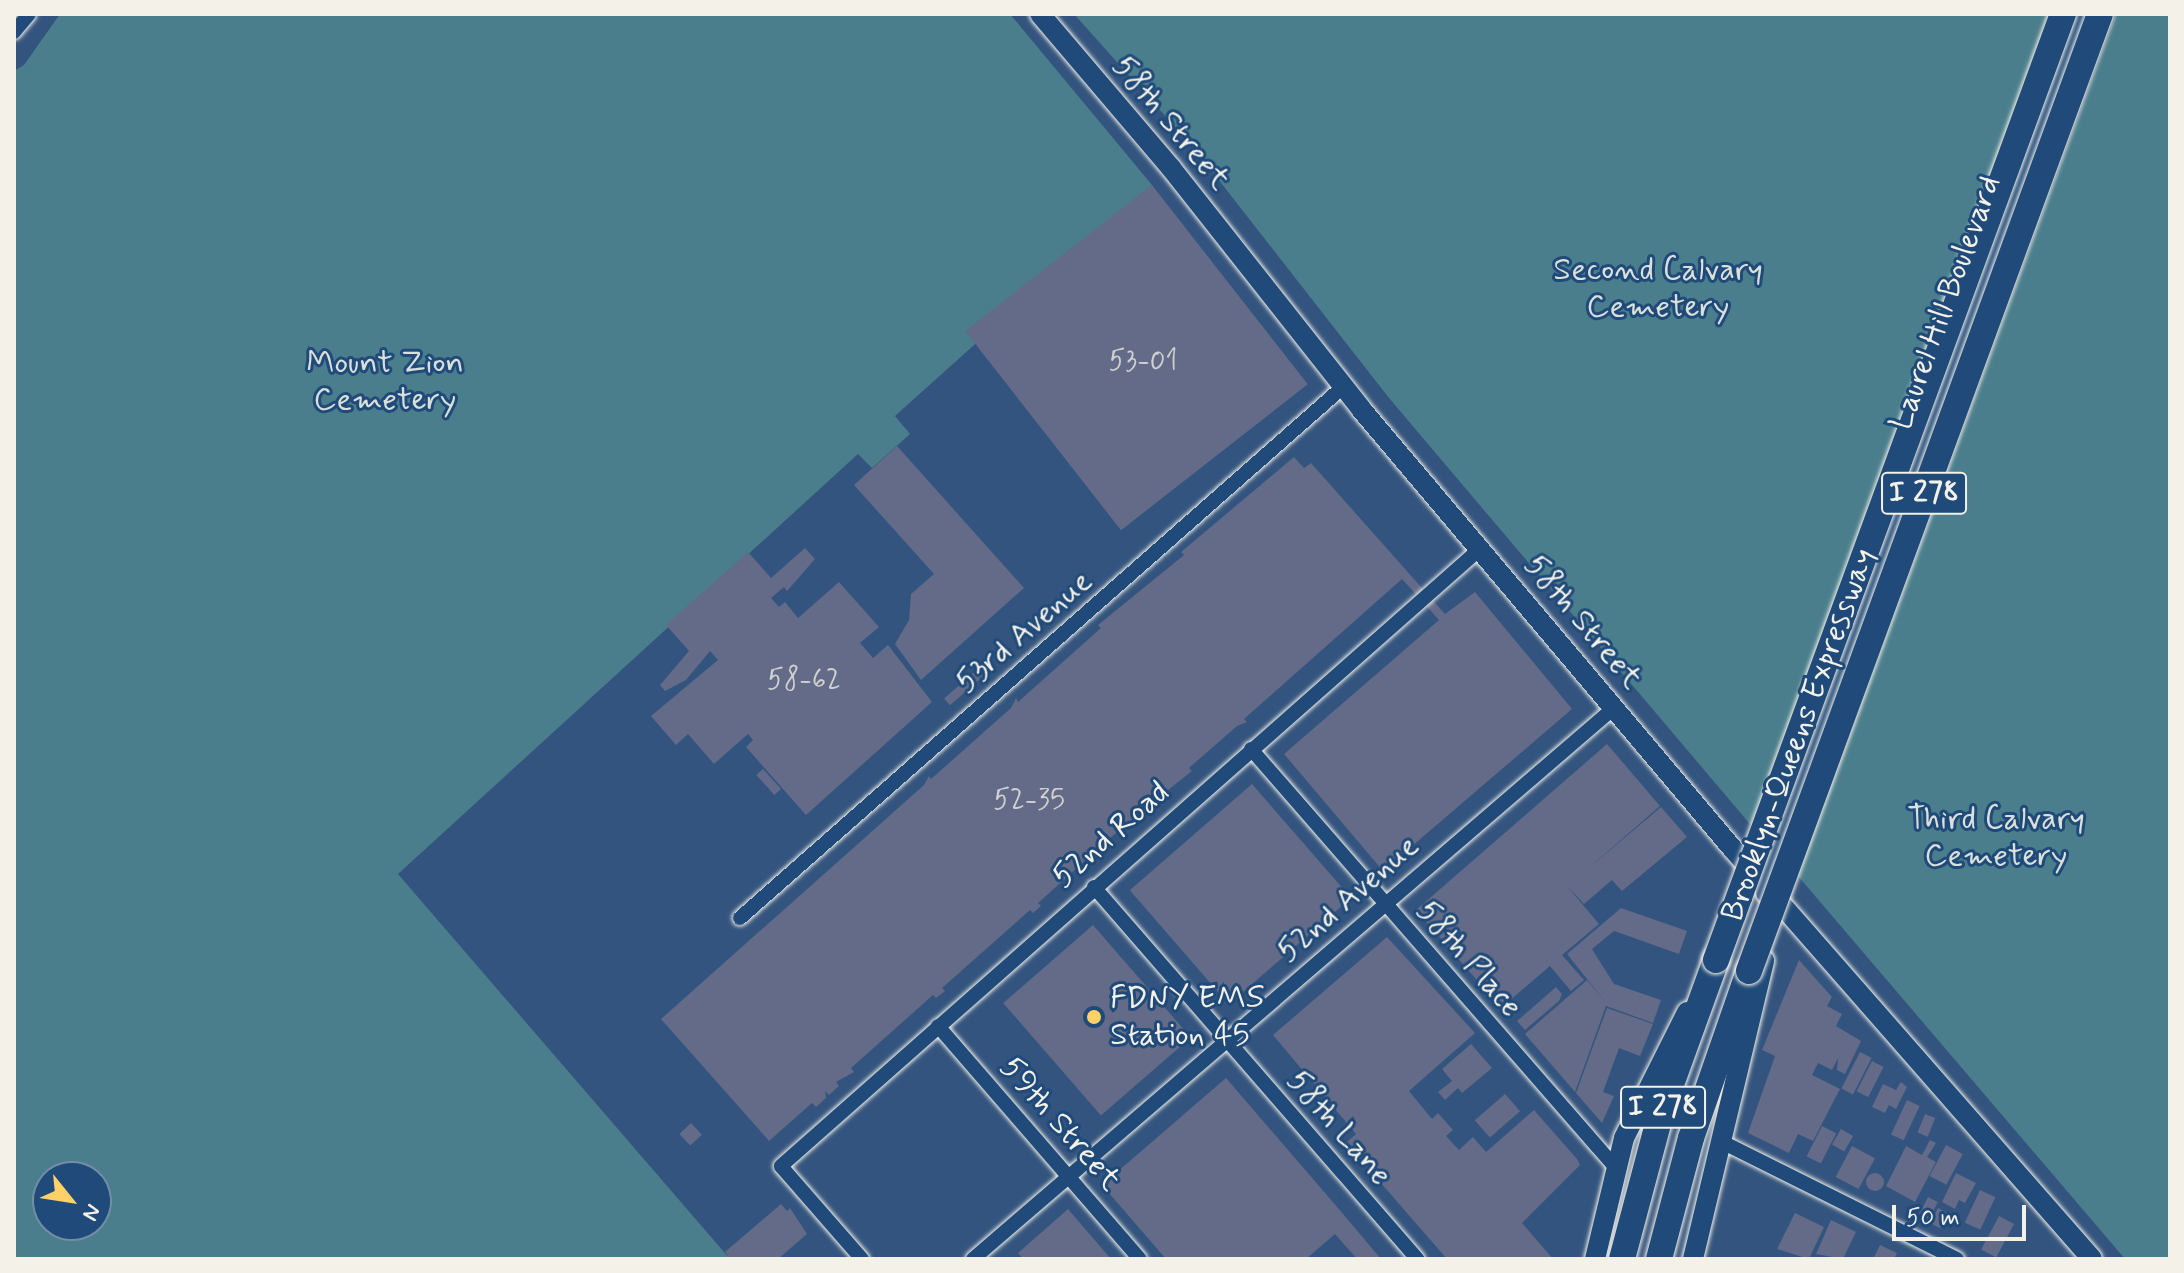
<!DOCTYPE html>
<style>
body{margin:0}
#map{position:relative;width:2184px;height:1273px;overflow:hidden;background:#33547e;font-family:Mynerve,sans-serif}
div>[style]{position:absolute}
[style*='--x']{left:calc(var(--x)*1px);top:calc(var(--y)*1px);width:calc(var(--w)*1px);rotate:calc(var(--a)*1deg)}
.green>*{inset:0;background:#4a7e8c}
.building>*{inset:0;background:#636b88;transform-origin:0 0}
.round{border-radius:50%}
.roads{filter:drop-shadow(0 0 2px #f4f1e8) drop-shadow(0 0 2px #f4f1e8)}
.street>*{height:14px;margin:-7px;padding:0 7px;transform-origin:7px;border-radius:7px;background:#1f4a7a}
.secondary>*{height:20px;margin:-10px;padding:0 10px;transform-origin:10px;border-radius:10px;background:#1f4a7a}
.highway>*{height:26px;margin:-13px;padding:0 13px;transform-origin:13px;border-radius:13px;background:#1f4a7a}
.bridges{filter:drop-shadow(0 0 2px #f4f1e8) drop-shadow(0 0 2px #f4f1e8)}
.highway-bridge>*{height:26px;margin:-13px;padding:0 13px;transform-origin:13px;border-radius:13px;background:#1f4a7a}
.dots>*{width:22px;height:22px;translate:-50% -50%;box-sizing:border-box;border:4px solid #1f4a7a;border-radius:50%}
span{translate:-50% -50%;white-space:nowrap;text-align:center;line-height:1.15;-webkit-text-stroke:6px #1f4a7a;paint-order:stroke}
.number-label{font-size:28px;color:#d0d0d0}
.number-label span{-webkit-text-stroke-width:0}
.shield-label span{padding:2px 6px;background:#1f4a7a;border:2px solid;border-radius:6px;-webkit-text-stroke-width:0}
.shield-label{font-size:30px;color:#f4f1e8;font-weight:700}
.street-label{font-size:32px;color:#f4f1e8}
.park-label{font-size:32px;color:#dae0da}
.poi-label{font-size:32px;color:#f4f1e8}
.left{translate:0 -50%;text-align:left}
.frame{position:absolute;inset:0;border:16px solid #f4f1e8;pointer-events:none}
.north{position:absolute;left:32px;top:1161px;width:80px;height:80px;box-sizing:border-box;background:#1f4a7a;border:2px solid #748da6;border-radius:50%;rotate:120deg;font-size:22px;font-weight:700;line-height:32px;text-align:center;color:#f4f1e8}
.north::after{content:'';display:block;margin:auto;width:28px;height:36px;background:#ffd166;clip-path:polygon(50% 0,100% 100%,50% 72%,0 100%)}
.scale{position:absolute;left:1892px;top:1205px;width:134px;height:36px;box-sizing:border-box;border:4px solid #f4f1e8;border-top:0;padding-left:10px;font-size:24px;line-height:28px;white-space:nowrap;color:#f4f1e8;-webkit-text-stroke:6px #1f4a7a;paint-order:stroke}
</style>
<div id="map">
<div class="green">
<div style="clip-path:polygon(evenodd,60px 14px,1010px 14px,1152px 185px,895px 416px,910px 434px,872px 468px,858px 454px,398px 874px,730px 1259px,14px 1259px,14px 71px,24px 65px,60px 14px,48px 1177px,96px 1177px,96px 1225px,48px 1225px,48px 1177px)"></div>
<div style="clip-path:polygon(1074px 14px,2053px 14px,1755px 830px,1389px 398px,1193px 147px)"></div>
<div style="clip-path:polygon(2116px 14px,2170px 14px,2170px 1259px,2125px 1259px,1798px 876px)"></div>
</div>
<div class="building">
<div style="left:1152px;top:185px;width:253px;height:237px;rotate:52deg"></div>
<div style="clip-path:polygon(897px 446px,1024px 588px,921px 680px,895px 644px,909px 620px,911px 594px,934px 574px,854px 485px)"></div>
<div style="clip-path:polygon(1294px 457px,1304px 468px,1311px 463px,1445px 614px,1475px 592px,1572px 709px,1383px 871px,1284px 754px,1439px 620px,1402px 579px,1244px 719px,1247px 722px,1237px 726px,1189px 768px,1192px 771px,1134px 817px,1130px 827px,1127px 823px,1038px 903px,1041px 906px,1033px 913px,1030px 910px,942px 988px,945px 991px,936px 998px,933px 995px,851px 1068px,854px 1072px,836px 1082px,839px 1086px,829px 1095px,825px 1091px,826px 1098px,816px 1107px,812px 1103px,769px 1141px,661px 1019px,924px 785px,929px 776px,931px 779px,1011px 708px,1016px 698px,1018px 702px,1101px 628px,1098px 625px,1184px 555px,1181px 552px)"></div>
<div style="clip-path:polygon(805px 548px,815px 559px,787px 591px,784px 587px,771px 598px,779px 607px,785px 602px,798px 618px,839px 582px,879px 627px,860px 643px,873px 658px,888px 645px,932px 702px,806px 815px,746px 747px,753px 740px,748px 734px,714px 764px,688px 734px,676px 745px,651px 716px,718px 660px,710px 651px,686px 680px,665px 691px,660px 685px,689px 651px,666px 625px,748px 552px,771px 578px)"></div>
<div style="left:978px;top:669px;width:9px;height:45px;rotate:49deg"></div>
<div style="clip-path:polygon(1607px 744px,1660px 806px,1583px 873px,1661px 807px,1687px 837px,1622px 891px,1612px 880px,1584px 904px,1567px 886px,1599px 924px,1562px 955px,1584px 980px,1571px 991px,1550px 966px,1501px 1008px,1416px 910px)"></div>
<div style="left:763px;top:769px;width:27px;height:9px;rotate:48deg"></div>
<div style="left:1252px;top:784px;width:151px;height:162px;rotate:49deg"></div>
<div style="clip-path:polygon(1621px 908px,1687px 931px,1679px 954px,1614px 931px,1592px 949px,1614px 984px,1661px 1000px,1653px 1023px,1606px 1006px,1575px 1092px,1525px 1034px,1587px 980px,1607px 1004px,1567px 954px)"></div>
<div style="left:1093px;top:925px;width:149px;height:119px;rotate:49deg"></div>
<div style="clip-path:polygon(1387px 937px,1475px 1033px,1409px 1091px,1432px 1119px,1438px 1113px,1453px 1130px,1446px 1136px,1459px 1150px,1473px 1137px,1486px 1152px,1534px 1110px,1577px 1159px,1580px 1165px,1522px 1223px,1553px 1259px,1447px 1259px,1346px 1143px,1356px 1134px,1273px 1035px)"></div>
<div style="clip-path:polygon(1799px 960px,1832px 997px,1827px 1006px,1842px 1014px,1836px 1026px,1861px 1041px,1845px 1074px,1837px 1070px,1838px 1058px,1832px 1070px,1818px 1063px,1812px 1075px,1840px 1089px,1813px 1141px,1798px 1134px,1789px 1153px,1748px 1133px,1775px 1056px,1762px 1050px)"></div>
<div style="clip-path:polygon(1556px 987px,1562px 994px,1559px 1001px,1525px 1030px,1517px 1021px)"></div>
<div style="clip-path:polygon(1607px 1008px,1653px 1024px,1640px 1056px,1619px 1048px,1603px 1092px,1614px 1096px,1602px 1123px,1576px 1093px)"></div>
<div style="clip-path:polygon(1471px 1044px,1492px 1068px,1462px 1093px,1458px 1088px,1445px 1100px,1438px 1092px,1452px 1081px,1442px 1069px)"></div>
<div style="left:1860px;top:1052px;width:13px;height:41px;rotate:27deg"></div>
<div style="left:1872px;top:1061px;width:13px;height:34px;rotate:27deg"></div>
<div style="clip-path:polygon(1226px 1078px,1338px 1208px,1381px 1259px,1357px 1259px,1335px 1234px,1306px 1259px,1166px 1259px,1102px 1185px)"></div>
<div style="clip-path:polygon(1901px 1082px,1907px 1087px,1896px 1109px,1889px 1105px,1885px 1113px,1872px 1107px,1883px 1084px,1896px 1090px)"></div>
<div style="left:1505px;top:1094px;width:23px;height:40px;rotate:49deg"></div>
<div style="left:1907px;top:1100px;width:14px;height:38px;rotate:25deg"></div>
<div style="left:1925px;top:1114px;width:11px;height:20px;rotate:22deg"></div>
<div style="left:691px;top:1123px;width:16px;height:16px;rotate:47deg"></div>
<div style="left:1822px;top:1126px;width:16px;height:34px;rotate:27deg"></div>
<div style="left:1841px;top:1129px;width:14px;height:18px;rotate:30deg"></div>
<div style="clip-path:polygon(1930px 1140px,1936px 1143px,1927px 1157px,1936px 1162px,1915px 1202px,1886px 1186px,1906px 1146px,1922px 1155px)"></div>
<div style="left:1946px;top:1145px;width:19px;height:35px;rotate:28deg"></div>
<div style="left:1852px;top:1146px;width:26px;height:35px;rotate:28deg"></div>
<div class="round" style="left:1866px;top:1173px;width:18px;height:18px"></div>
<div style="clip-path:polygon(1956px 1173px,1976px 1183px,1965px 1203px,1959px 1200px,1955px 1209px,1942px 1202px)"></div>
<div style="left:1980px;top:1190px;width:17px;height:36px;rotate:25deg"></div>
<div style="left:1928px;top:1197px;width:11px;height:19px;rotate:27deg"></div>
<div style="clip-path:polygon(781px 1204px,787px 1211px,790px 1208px,807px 1234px,778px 1259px,730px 1259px,725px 1252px)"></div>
<div style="left:1938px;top:1208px;width:11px;height:17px;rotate:27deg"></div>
<div style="clip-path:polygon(1068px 1209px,1111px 1259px,1023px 1259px,1018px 1253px)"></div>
<div style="clip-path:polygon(1795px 1213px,1824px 1227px,1809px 1259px,1777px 1249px)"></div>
<div style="left:1999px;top:1216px;width:17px;height:38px;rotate:28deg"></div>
<div style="clip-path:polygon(1831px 1220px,1856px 1232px,1843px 1259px,1816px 1254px)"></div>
<div style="clip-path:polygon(1880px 1245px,1897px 1253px,1894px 1259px,1873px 1259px)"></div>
</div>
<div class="roads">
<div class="street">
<div style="--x:14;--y:32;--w:23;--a:-50"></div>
<div style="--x:1251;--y:749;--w:556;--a:48.94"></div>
<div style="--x:1094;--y:887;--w:493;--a:49"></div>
<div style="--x:740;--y:918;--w:805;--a:-41.37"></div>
<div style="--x:938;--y:1026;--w:308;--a:49.1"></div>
<div style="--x:1720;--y:1141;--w:265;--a:26.5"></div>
<div style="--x:862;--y:1259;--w:123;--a:-131.1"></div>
<div style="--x:781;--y:1166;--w:934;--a:-41.44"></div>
<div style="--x:973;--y:1259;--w:847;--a:-40.69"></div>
</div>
<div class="secondary">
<div style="--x:1040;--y:14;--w:202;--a:49.6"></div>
<div style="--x:1171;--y:168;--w:307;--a:51.7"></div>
<div style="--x:1361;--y:409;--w:575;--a:49.8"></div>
<div style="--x:1732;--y:848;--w:546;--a:48.78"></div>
<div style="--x:1766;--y:893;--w:10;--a:-96"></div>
<div style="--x:1765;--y:883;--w:926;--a:-69.84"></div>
<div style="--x:1595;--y:1259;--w:124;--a:-76.5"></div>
<div style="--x:1624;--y:1138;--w:141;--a:-63.4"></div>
<div style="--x:1693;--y:1259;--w:307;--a:-76.6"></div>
</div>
<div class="highway">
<div style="--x:1622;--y:1259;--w:152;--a:-75.1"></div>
<div style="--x:1661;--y:1112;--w:162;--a:-70.1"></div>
<div style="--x:1659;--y:1259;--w:125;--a:-75.2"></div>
<div style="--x:1691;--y:1138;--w:177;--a:-70.8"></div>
</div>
</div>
<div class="bridges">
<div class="highway-bridge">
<div style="--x:1716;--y:960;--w:1008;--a:-69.86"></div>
<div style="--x:1749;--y:971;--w:1019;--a:-69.86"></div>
</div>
</div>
<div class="dots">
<div style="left:1094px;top:1017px;background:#ffd166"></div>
</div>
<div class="number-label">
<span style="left:1143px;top:362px">53-01</span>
<span style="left:804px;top:681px">58-62</span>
<span style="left:1029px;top:801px">52-35</span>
</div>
<div class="shield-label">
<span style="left:1924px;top:493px">I 278</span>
<span style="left:1663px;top:1107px">I 278</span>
</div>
<div class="street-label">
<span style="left:1171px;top:123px;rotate:50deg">58th Street</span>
<span style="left:1946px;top:303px;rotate:-70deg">Laurel Hill Boulevard</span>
<span style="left:1583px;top:622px;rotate:50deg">58th Street</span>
<span style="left:1024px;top:632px;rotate:-41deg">53rd Avenue</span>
<span style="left:1799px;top:735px;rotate:-70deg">Brooklyn-Queens Expressway</span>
<span style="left:1111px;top:835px;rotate:-41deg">52nd Road</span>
<span style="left:1348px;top:899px;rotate:-41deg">52nd Avenue</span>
<span style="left:1469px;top:959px;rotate:49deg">58th Place</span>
<span style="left:1060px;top:1124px;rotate:49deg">59th Street</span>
<span style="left:1339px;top:1128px;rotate:49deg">58th Lane</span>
</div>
<div class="park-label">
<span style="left:1658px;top:289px">Second Calvary<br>Cemetery</span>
<span style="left:385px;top:382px">Mount Zion<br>Cemetery</span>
<span style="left:1996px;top:838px">Third Calvary<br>Cemetery</span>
</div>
<div class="poi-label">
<span class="left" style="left:1110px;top:1017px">FDNY EMS<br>Station 45</span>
</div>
<div class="frame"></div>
<div class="north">N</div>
<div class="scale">50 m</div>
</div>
